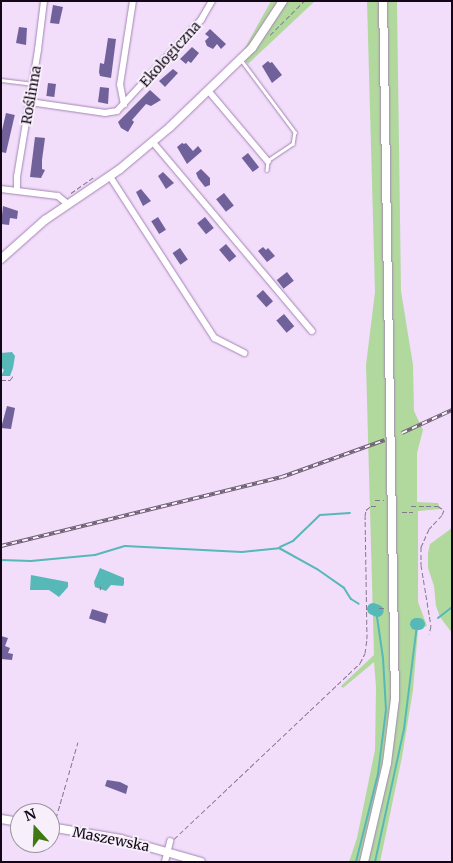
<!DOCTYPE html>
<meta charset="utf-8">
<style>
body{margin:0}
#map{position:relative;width:453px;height:863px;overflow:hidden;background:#f2ddfb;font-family:Merriweather,serif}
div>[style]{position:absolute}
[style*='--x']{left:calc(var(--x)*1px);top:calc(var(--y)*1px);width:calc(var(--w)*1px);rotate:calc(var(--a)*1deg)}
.green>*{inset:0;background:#b1d99e}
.water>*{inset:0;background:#57b8b8}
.stream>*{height:2px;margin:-1px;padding:0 1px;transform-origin:1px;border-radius:1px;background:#57b8b8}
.river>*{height:12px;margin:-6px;padding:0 6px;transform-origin:6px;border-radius:6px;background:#57b8b8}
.building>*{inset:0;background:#71619b;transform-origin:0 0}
.path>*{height:1px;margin-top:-0.5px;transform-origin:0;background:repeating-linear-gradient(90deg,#87768e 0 5px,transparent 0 7.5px)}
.roads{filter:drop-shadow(0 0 1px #a584b3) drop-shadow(0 0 1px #a584b3)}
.lane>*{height:2.5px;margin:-1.25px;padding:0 1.25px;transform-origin:1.25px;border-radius:1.25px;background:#fff}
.street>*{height:5.5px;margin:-2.75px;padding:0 2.75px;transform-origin:2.75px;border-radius:2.75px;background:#fff}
.secondary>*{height:8px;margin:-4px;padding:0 4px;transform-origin:4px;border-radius:4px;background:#fff}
.rail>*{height:4px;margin-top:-2px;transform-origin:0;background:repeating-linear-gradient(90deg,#f7f0fa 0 5.5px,#6e5f74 0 11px);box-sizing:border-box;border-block:1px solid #6e5f74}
span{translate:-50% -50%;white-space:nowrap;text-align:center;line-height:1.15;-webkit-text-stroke:4px #f7f0fa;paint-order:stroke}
.street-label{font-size:14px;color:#130717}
.frame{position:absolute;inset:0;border:2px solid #130717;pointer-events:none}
.north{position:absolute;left:10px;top:803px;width:50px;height:50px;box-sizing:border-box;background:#f7f0fa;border:1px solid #9c939f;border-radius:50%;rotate:340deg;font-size:14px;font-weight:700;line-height:20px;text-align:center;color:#130717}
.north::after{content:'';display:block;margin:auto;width:18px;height:22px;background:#3f7912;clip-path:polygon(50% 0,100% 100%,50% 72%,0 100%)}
</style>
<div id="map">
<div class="green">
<div style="clip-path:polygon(271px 1px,315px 1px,248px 64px,241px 55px)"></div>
<div style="clip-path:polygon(367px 1px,397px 1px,401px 291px,413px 365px,414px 411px,423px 430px,417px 453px,417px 502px,438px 503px,440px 509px,418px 511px,418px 602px,427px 626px,418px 630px,413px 690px,402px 757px,380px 862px,349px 862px,357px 838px,375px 750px,376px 687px,374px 662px,343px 688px,341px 686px,374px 655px,366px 365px,375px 292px)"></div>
<div style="clip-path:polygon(452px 528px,452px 633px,440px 617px,436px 606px,434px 586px,428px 568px,428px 553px,430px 544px)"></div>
</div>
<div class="water">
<div style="clip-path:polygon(12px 352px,15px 356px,13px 368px,10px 376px,1px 376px,4px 370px,1px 367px,1px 353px)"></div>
<div style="clip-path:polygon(100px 568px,124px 578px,124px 584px,123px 586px,111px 585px,106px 591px,95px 587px,94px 582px)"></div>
<div style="clip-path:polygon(31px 575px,68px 582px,68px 587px,59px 597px,49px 590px,30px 590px)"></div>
</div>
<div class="stream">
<div style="--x:280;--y:547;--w:14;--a:-25"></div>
<div style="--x:293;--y:541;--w:37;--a:-44"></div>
<div style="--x:320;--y:515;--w:30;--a:-4"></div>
<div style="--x:1;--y:560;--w:30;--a:2"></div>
<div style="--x:31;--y:561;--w:64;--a:-5.4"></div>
<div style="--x:95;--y:555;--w:31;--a:-17"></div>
<div style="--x:125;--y:546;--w:117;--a:2.9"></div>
<div style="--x:242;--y:552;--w:37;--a:-6"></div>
<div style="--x:279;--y:548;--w:43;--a:28.9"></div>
<div style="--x:317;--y:569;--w:33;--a:35"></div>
<div style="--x:344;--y:588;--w:13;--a:58"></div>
<div style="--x:351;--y:599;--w:9;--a:32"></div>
<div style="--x:438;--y:618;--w:18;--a:-38"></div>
<div style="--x:356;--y:862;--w:91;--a:-76"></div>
<div style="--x:378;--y:774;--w:64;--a:-82.9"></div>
<div style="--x:386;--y:710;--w:52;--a:-93.3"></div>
<div style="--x:383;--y:658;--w:49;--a:-98.3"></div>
<div style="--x:375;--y:862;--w:136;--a:-77.7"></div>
<div style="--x:404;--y:729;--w:106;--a:-82.9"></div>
</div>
<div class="river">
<div style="--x:373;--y:609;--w:5;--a:22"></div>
<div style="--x:416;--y:624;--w:3;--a:0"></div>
</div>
<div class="building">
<div style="clip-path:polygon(53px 5px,63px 7px,59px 24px,50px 23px)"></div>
<div style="clip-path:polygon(19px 27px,27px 28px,26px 45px,16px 43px)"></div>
<div style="clip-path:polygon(210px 29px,226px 44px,221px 49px,217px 44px,213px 49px,207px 46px,205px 41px,209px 37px,205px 34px)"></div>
<div style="clip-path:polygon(108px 38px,116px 39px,111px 78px,100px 76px,99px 72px,100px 63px,104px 64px)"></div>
<div style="clip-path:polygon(192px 47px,199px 53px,191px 63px,188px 61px,186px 64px,180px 59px)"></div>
<div style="clip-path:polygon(268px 61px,270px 63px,272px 62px,282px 75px,272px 83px,262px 66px)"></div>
<div style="clip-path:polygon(173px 69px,178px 73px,165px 87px,159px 81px)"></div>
<div style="left:48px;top:83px;width:8px;height:13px;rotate:7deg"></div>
<div style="clip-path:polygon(100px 87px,109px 88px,108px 104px,98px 102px)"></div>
<div style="clip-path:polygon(150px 90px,161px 100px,151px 106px,146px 104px,132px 120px,134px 122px,128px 132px,121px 128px,118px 122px)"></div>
<div style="left:6px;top:113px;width:9px;height:39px;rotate:13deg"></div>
<div style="clip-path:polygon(35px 137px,45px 138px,42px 160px,42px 169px,45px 170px,41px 178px,30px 177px)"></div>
<div style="clip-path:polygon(182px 143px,184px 144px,186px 143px,193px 151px,198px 146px,202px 151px,187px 164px,177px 147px)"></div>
<div style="left:248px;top:153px;width:18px;height:8px;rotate:52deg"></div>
<div style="clip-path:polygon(201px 169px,210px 178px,210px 185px,205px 187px,198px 178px,196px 173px)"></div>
<div style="clip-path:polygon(163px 172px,174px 183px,166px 189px,158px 176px)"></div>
<div style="clip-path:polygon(141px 189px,151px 201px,143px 206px,136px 192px)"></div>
<div style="left:224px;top:193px;width:16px;height:10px;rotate:52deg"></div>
<div style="clip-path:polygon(3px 206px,18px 211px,17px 219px,10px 218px,9px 225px,1px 224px)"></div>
<div style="left:158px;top:217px;width:15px;height:8px;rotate:58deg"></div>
<div style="left:205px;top:217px;width:14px;height:10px;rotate:51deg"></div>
<div style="left:226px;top:244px;width:16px;height:9px;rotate:50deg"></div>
<div style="clip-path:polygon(263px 247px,266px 250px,268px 248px,275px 256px,267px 262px,258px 251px)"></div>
<div style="left:180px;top:248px;width:14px;height:9px;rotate:56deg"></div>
<div style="left:287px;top:272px;width:11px;height:13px;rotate:52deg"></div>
<div style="left:263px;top:290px;width:15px;height:9px;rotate:48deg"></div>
<div style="left:284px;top:314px;width:16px;height:10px;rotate:50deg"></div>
<div style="clip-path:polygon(7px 406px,15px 408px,11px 429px,1px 428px)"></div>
<div style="left:92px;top:609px;width:17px;height:10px;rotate:17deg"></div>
<div style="clip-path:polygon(1px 636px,8px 638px,5px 646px,10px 648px,8px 653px,13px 654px,12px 660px,1px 659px)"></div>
<div style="clip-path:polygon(107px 780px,120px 782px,128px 786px,126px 794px,105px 786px)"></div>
</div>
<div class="path">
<div style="--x:270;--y:35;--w:48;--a:-45"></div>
<div style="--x:71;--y:193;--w:28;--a:-35"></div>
<div style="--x:1;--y:380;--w:9;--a:0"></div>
<div style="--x:10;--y:380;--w:5;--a:-53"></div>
<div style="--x:375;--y:500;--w:9;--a:0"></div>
<div style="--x:411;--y:506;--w:27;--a:0"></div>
<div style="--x:438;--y:506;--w:7;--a:34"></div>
<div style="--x:444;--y:510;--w:5;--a:112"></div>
<div style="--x:442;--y:515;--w:19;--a:133"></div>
<div style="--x:429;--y:529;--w:20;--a:114"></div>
<div style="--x:421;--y:547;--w:18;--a:90"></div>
<div style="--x:421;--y:565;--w:62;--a:80.7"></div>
<div style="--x:431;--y:626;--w:8;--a:104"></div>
<div style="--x:402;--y:512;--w:11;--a:0"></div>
<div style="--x:100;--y:590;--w:4;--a:-76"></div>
<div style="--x:379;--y:608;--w:6;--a:0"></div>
<div style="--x:56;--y:818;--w:79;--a:-73.9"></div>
<div style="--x:174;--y:839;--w:256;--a:-43.4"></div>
<div style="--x:360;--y:663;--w:11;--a:-63"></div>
<div style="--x:365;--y:653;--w:14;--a:-82"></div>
<div style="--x:367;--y:639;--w:123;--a:-90.9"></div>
<div style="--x:365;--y:516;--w:6;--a:-81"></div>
<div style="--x:366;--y:510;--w:6;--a:-39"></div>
<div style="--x:371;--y:506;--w:7;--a:0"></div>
</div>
<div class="roads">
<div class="lane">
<div style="--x:242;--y:61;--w:89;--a:53.3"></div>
<div style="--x:295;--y:132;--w:12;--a:99"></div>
<div style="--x:293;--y:144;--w:30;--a:146"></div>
<div style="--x:268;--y:161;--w:9;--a:96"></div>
<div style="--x:1;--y:80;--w:31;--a:7"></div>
</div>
<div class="street">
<div style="--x:208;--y:90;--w:93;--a:49.8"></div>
<div style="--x:30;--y:102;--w:76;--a:8.3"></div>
<div style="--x:105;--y:113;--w:12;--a:-9"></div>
<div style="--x:117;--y:111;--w:124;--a:-47.3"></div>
<div style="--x:201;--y:20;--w:22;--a:-60"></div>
<div style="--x:124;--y:105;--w:20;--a:-101"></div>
<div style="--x:120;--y:85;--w:85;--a:-81.2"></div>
<div style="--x:153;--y:142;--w:247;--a:49.9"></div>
<div style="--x:110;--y:176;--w:193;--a:57.1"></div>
<div style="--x:215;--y:338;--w:33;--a:27"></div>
<div style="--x:1;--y:189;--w:57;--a:7"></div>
<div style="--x:58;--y:196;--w:11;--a:38"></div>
<div style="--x:17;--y:189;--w:12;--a:-90"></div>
<div style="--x:17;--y:177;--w:129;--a:-80.6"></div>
<div style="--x:38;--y:50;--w:49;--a:-83"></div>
<div style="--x:165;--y:862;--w:21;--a:-76"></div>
</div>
<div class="secondary">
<div style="--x:1;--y:259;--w:59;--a:-41.6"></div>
<div style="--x:45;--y:220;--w:91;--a:-34.2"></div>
<div style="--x:120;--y:169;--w:65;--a:-40"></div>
<div style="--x:170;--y:127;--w:114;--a:-43.9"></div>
<div style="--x:252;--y:48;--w:56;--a:-56.6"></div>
<div style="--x:1;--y:819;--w:19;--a:9"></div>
<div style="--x:50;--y:827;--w:72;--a:9.6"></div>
<div style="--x:121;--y:839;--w:83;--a:16"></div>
<div style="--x:364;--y:862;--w:102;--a:-76.9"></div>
<div style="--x:387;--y:763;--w:64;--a:-82.9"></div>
<div style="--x:395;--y:699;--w:698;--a:-90.98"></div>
</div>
</div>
<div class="rail">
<div style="--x:402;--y:433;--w:55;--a:-24.7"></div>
<div style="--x:1;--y:546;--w:289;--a:-13.8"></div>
<div style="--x:282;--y:477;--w:109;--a:-19.8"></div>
</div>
<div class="street-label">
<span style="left:170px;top:54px;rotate:-48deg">Ekologiczna</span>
<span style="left:31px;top:95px;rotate:-80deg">Roślinna</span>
<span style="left:111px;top:839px;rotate:11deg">Maszewska</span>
</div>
<div class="frame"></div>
<div class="north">N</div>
</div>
